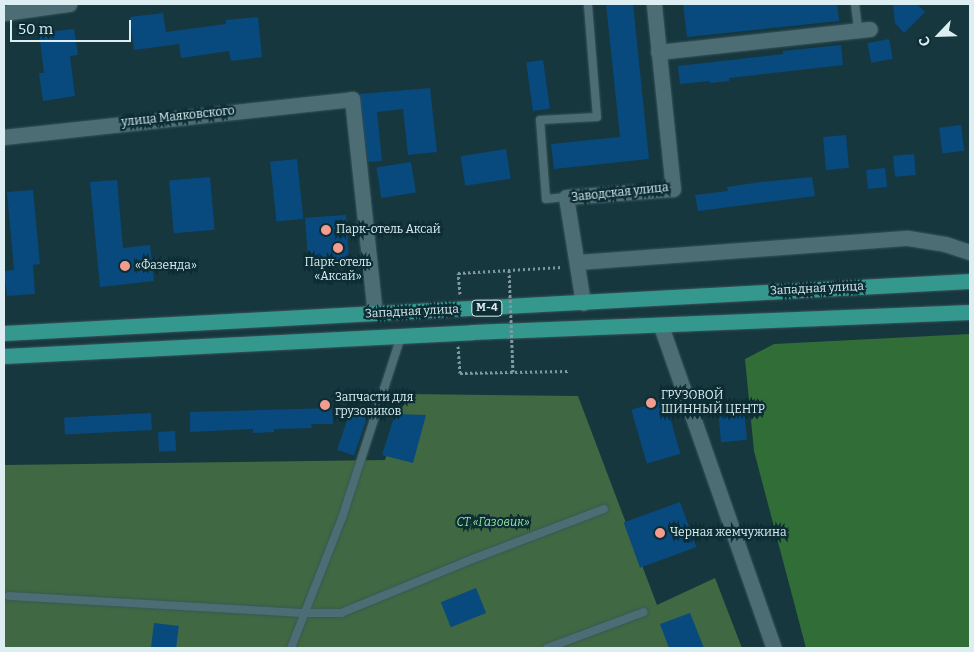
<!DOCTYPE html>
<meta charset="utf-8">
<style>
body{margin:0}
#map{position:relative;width:974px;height:652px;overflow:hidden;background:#17373e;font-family:Bitter,serif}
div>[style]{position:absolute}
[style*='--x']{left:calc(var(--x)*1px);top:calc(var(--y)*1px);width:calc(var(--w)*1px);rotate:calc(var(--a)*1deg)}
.green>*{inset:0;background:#406842}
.forest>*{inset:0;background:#316e37}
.building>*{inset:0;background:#084a7e;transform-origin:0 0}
.path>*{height:3px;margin-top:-1.5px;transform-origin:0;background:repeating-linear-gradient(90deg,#80999e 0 2.5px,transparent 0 5px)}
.roads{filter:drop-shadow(0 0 1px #39545a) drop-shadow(0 0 1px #39545a)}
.service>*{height:8px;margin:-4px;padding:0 4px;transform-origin:4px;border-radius:4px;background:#4d6d75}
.minor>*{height:15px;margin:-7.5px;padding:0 7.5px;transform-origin:7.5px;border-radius:7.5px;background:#4d6d75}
.primary>*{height:15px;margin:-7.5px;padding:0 7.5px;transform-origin:7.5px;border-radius:7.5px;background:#35988f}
.path-bridge>*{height:3px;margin-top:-1.5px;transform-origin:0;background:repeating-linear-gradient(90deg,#80999e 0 2.5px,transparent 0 5px)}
.dots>*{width:14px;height:14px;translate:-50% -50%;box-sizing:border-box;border:2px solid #0c2d34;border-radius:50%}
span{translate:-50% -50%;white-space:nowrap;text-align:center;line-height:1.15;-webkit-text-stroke:4.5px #0c2d34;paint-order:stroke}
.shield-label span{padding:1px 4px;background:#0c2d34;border:1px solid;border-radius:4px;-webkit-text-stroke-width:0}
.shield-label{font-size:11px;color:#dceef2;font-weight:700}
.street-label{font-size:12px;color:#dceef2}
.poi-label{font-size:12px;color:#dceef2}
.left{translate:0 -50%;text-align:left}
.park-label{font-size:12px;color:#97eb9c;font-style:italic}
.frame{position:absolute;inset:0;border:5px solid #dceef2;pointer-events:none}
.north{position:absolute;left:914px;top:10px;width:50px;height:50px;-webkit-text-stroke:4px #0c2d34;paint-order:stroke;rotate:246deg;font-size:14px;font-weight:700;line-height:20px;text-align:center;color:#dceef2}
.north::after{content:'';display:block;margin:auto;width:18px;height:22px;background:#dceef2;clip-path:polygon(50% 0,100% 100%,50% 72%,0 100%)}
.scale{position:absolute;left:10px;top:20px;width:121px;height:22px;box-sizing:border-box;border:2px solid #dceef2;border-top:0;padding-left:6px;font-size:15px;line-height:18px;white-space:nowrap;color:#dceef2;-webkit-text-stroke:4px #0c2d34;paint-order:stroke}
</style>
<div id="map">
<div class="green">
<div style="clip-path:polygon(406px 394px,578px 396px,657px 605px,715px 578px,742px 648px,4px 648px,4px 465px,385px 460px)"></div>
</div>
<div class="forest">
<div style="clip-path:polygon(970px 334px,970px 648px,806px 648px,754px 451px,745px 359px,774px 344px)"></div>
</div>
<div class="building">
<div style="clip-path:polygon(606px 4px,633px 4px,649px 159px,554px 169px,551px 144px,620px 137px)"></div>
<div style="clip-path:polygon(683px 4px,837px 4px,839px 21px,687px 37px)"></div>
<div style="clip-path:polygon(893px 4px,917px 4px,925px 12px,904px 33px,895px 23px)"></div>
<div style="clip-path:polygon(163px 13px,166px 32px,226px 24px,226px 20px,258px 17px,262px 57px,231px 61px,229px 51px,181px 58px,179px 44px,134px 50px,130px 17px)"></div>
<div style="clip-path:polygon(74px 29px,78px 55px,70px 56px,75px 96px,43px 101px,39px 73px,44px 73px,39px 33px)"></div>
<div style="left:889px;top:39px;width:20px;height:22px;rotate:79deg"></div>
<div style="clip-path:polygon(841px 45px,843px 65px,729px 78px,729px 81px,710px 83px,710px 81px,680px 84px,678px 66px,783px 54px,783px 51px)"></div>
<div style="left:543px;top:60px;width:49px;height:17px;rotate:82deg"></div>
<div style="clip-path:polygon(430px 88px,437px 152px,408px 155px,403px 109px,377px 112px,382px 161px,368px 162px,360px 94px)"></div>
<div style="left:961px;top:125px;width:26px;height:22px;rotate:83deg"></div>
<div style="left:846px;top:135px;width:33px;height:23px;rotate:85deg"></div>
<div style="left:506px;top:149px;width:30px;height:46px;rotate:81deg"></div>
<div style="left:914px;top:154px;width:21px;height:21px;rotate:85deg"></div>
<div style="left:297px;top:159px;width:60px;height:27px;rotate:84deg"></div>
<div style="left:411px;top:162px;width:31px;height:35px;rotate:81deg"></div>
<div style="left:885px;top:168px;width:19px;height:19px;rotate:84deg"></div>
<div style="left:210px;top:177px;width:53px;height:41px;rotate:85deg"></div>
<div style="clip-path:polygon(812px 177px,815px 196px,698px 211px,695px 195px,728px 191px,727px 187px,761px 182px)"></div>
<div style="clip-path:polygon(117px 180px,123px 248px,150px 245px,154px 281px,100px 287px,90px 182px)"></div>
<div style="clip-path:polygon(33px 190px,40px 264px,33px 265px,35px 294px,7px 296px,4px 271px,14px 270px,7px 192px)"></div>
<div style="left:346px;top:215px;width:45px;height:41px;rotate:86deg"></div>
<div style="left:665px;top:400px;width:56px;height:35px;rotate:74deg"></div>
<div style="left:744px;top:407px;width:33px;height:26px;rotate:85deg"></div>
<div style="clip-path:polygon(332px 408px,333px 424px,311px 424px,312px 428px,274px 429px,274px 432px,253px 433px,253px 429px,190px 432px,190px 412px)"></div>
<div style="left:351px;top:409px;width:18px;height:43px;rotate:19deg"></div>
<div style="left:151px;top:413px;width:17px;height:87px;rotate:87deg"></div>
<div style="clip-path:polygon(395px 414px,426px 415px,413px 463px,382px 455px)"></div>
<div style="left:175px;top:431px;width:20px;height:17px;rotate:87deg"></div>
<div style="left:680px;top:502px;width:48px;height:60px;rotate:70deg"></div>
<div style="left:476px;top:588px;width:27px;height:38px;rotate:68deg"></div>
<div style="clip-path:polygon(690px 613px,704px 648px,669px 648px,660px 624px)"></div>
<div style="left:154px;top:623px;width:25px;height:25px;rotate:7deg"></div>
</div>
<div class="path">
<div style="--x:460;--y:294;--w:21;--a:-95"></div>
<div style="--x:458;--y:273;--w:105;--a:-3.3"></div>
<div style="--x:458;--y:346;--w:27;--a:86"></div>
<div style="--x:460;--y:373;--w:109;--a:-1.1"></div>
</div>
<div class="roads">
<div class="service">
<div style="--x:855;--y:4;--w:26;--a:83"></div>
<div style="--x:566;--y:197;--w:20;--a:174"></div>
<div style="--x:546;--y:199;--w:79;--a:-94.3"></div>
<div style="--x:540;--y:120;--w:57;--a:-3"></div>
<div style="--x:597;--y:117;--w:113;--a:-94.6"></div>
<div style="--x:9;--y:596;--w:294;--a:3.3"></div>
<div style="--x:303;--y:613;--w:38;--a:0"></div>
<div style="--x:341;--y:613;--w:145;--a:-22.3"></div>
<div style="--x:475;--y:558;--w:138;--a:-20.8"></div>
<div style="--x:291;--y:648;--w:140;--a:-68.6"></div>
<div style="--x:342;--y:518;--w:191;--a:-72"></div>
<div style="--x:547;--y:648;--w:103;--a:-20.4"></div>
</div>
<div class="minor">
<div style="--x:4;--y:13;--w:66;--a:-7.9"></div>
<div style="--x:658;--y:52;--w:213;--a:-6.2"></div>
<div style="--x:4;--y:137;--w:350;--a:-6.2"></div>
<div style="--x:352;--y:99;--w:215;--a:83.9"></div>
<div style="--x:578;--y:262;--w:331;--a:-4.2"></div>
<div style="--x:908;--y:238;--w:37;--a:9"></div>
<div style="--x:945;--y:244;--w:26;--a:18"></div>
<div style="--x:583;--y:303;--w:107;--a:-99.1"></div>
<div style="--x:566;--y:197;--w:107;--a:-4.3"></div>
<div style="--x:673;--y:189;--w:186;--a:-95.9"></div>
<div style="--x:661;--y:326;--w:341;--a:70.7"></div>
</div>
<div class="primary">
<div style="--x:4;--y:333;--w:967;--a:-3.08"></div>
<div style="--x:4;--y:356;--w:469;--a:-2.9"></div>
<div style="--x:472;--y:332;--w:498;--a:-2.3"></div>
</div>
</div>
<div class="path-bridge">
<div style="--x:509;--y:270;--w:102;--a:87.8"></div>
</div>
<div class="dots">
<div style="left:326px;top:230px;background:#f59c91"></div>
<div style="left:338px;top:248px;background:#f59c91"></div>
<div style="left:125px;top:266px;background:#f59c91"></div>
<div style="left:651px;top:403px;background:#f59c91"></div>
<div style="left:325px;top:405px;background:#f59c91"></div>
<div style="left:660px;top:533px;background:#f59c91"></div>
</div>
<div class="shield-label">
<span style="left:487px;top:308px">М-4</span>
</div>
<div class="street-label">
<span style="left:178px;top:117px;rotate:-6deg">улица Маяковского</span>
<span style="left:620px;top:193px;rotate:-6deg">Заводская улица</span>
<span style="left:817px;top:289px;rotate:-3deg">Западная улица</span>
<span style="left:412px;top:312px;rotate:-3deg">Западная улица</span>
</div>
<div class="poi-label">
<span class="left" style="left:336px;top:230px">Парк-отель Аксай</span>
<span style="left:338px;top:270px">Парк-отель<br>«Аксай»</span>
<span class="left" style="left:135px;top:266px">«Фазенда»</span>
<span class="left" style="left:661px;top:403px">ГРУЗОВОЙ<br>ШИННЫЙ ЦЕНТР</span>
<span class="left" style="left:335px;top:405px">Запчасти для<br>грузовиков</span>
<span class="left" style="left:670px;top:533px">Черная жемчужина</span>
</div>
<div class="park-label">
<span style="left:493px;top:523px">СТ «Газовик»</span>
</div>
<div class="frame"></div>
<div class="north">С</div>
<div class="scale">50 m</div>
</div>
